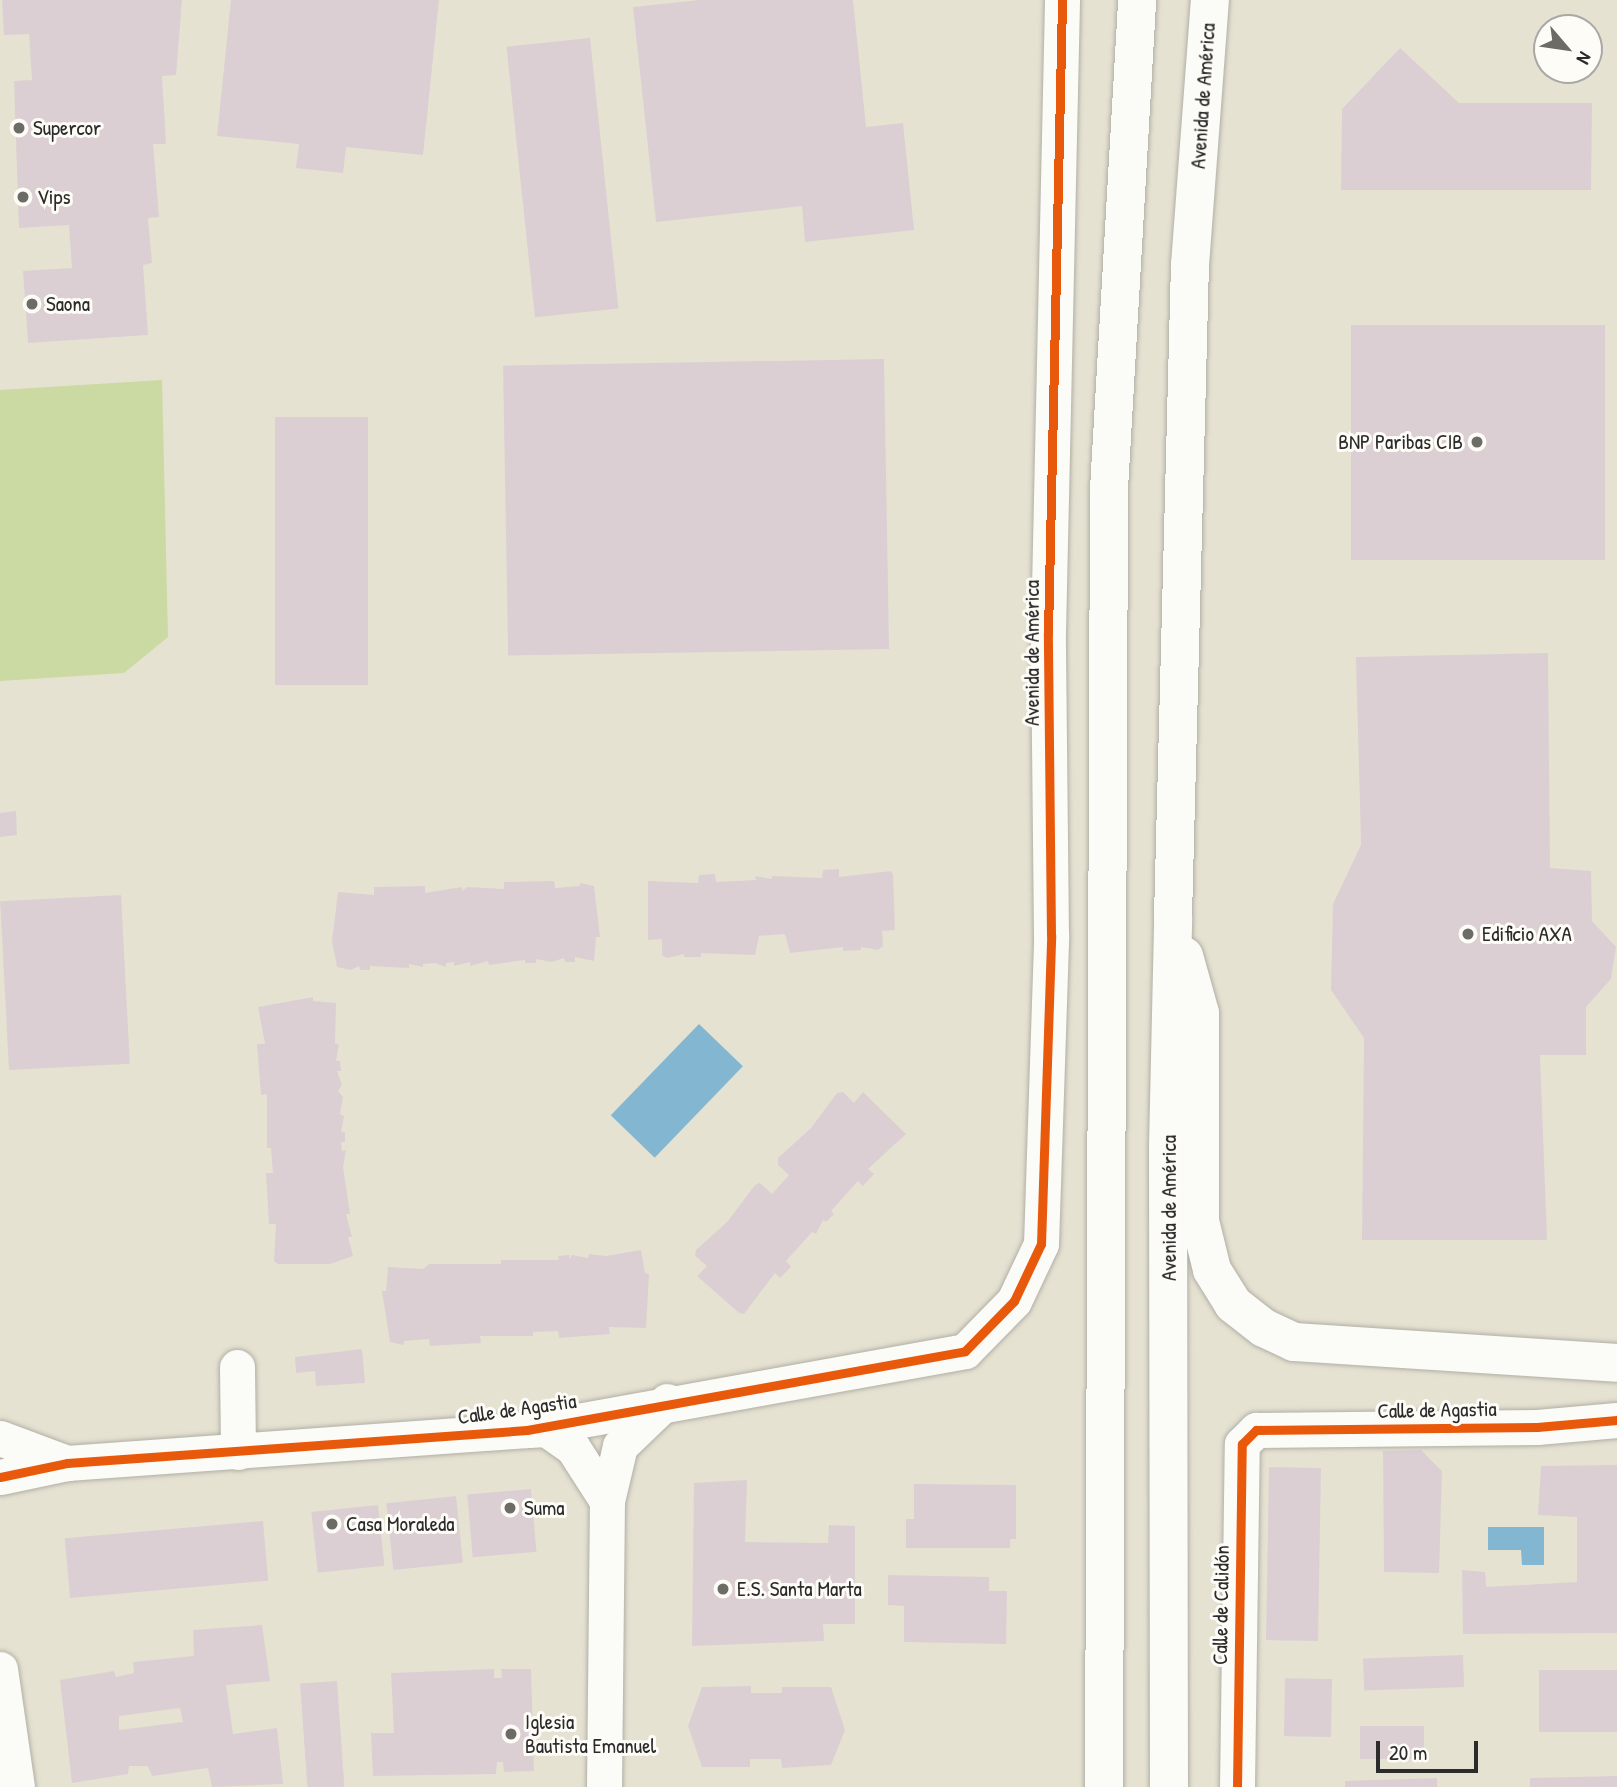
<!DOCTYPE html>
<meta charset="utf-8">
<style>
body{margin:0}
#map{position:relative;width:1617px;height:1787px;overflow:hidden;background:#e6e2d2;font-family:"Patrick Hand",sans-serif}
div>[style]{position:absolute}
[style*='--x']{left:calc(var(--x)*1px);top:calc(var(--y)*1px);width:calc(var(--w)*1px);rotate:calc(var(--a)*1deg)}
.green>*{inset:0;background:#cadaa2}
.water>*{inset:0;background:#83b7d1;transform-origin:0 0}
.building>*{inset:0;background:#dbcfd4;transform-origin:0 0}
.roads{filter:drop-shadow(0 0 2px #b1afa5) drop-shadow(0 0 2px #b1afa5)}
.minor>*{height:35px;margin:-17.5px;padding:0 17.5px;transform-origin:17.5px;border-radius:17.5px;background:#fbfbf8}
.motorway>*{height:38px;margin:-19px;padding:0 19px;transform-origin:19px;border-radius:19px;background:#fbfbf8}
.cycleway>*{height:9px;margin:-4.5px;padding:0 4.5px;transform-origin:4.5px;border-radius:4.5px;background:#e8590c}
.dots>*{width:19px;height:19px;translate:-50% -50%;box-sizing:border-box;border:4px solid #fdfcf7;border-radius:50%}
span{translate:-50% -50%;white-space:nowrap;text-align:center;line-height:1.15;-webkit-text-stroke:6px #fdfcf7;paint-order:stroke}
.street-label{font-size:21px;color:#2b2b2b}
.poi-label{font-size:21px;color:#2b2b2b}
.left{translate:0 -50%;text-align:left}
.right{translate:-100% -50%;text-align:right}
.north{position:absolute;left:1533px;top:14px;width:70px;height:70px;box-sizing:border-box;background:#fdfcf7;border:2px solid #a9a8a5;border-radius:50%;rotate:119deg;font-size:19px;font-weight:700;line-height:28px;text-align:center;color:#2b2b2b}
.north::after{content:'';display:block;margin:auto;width:24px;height:32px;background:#6c6b65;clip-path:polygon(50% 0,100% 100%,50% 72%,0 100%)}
.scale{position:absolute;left:1376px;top:1741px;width:102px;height:32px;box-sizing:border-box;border:4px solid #2b2b2b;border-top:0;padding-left:9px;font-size:21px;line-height:24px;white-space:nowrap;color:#2b2b2b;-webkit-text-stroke:5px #fdfcf7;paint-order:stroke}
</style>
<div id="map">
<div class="green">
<div style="clip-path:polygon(162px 380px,168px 637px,124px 673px,0 681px,0 390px)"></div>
</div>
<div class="water">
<div style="left:699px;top:1024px;width:61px;height:127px;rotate:44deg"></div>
<div style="clip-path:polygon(1488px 1527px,1544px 1527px,1544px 1565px,1522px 1565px,1521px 1550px,1488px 1550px)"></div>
</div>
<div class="building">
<div style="clip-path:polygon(2px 0,182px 0,176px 75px,162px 76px,166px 144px,153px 144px,159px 217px,148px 218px,152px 263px,143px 265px,148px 335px,28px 343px,23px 271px,72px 268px,69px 225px,19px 228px,14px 81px,32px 80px,29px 34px,4px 35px)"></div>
<div style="clip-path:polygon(231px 0,439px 0,423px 155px,346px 147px,343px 173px,296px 168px,299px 144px,217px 136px)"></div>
<div style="clip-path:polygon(700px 0,853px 0,866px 127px,903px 123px,914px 230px,805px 242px,802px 206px,656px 222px,633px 7px)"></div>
<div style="left:590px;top:38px;width:272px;height:84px;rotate:84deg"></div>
<div style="clip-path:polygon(1400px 48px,1459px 103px,1592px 103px,1591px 190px,1341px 190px,1342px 109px)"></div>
<div style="left:1351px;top:325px;width:254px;height:235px"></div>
<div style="left:884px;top:359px;width:290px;height:381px;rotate:89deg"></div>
<div style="left:275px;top:417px;width:93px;height:268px"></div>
<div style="clip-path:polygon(1548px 653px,1550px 868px,1591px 871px,1592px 921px,1616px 947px,1611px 979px,1586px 1007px,1586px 1055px,1540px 1055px,1547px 1240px,1362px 1240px,1364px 1038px,1331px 990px,1333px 904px,1361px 845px,1356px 657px)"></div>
<div style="clip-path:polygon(16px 811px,17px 835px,0 837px,0 813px)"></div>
<div style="clip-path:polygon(839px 869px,839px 877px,891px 871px,893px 875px,895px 930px,882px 931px,883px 946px,878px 950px,861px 947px,861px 950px,843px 951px,843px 947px,790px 953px,785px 934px,759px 936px,755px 955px,701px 953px,701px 957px,684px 957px,684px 954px,667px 958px,662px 955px,662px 939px,648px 940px,648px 881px,698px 883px,699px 875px,715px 874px,716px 882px,756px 880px,755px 876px,772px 879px,772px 876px,822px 878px,823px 870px)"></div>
<div style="clip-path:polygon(554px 881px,555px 888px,580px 886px,580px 883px,594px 886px,600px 937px,596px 937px,594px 961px,575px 957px,575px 962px,565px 962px,564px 958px,552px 962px,536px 959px,536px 963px,525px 963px,525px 960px,489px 965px,488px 961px,470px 966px,470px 962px,454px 966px,454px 962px,446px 963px,446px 967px,435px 963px,423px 964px,423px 967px,409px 964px,409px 968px,370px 966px,370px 970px,360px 970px,359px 966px,351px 970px,337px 967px,332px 941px,338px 892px,374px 895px,374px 887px,425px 886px,425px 893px,462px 887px,462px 891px,467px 887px,504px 889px,504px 882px)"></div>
<div style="left:121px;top:895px;width:169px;height:121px;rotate:87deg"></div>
<div style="clip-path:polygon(313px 997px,313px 1001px,336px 1003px,335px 1044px,339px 1044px,336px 1061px,340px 1061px,341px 1071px,337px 1071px,342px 1085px,338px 1091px,343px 1097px,340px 1114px,344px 1116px,341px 1132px,345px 1132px,345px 1142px,341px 1142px,342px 1151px,346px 1150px,343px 1167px,350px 1214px,346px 1214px,352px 1237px,348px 1237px,353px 1256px,330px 1264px,278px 1264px,274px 1261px,276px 1224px,269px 1224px,266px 1173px,273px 1173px,271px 1148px,267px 1148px,267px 1094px,261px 1095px,257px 1044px,265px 1044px,258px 1007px)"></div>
<div style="clip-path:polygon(843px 1092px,854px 1103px,863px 1092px,906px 1134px,868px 1169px,874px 1174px,863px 1186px,858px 1181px,831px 1211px,834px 1214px,826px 1222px,823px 1220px,816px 1234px,812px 1232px,786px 1261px,791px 1267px,780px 1278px,775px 1273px,744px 1314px,739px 1313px,697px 1276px,707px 1266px,695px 1256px,696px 1250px,728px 1221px,755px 1185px,760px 1183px,772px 1194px,789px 1175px,778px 1165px,778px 1158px,811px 1128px,837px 1093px)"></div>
<div style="clip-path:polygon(641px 1250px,645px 1273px,649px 1274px,646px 1328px,609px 1327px,610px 1334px,559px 1338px,558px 1331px,533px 1332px,533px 1336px,480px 1336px,481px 1343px,430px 1346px,429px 1339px,404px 1341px,404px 1345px,390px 1342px,382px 1291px,386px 1291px,388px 1267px,423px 1269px,429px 1264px,501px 1264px,501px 1260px,559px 1260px,558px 1256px,569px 1255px,570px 1259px,572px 1255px,588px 1258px,589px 1254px,606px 1256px)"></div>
<div style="clip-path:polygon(362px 1349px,365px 1383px,316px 1386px,315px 1371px,296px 1373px,295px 1357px)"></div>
<div style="clip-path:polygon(1421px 1450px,1442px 1471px,1439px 1573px,1384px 1572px,1383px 1451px)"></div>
<div style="clip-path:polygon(1617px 1465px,1617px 1633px,1463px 1634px,1462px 1570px,1485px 1572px,1486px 1587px,1577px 1582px,1577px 1517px,1538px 1515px,1541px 1466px)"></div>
<div style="left:1321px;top:1468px;width:173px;height:52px;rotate:91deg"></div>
<div style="clip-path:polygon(747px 1480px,745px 1542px,828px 1543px,829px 1525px,855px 1526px,855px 1624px,823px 1624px,824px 1641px,692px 1646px,694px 1483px)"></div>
<div style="clip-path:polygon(914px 1484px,1016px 1485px,1016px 1539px,1010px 1539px,1010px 1548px,906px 1548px,906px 1519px,914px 1519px)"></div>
<div style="left:531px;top:1489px;width:63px;height:64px;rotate:85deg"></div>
<div style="left:456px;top:1496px;width:67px;height:70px;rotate:84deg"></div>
<div style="left:378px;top:1505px;width:61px;height:67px;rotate:84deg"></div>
<div style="left:263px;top:1521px;width:60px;height:199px;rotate:85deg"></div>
<div style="clip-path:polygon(888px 1575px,989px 1577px,989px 1591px,1007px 1591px,1006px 1644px,904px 1642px,904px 1606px,888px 1605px)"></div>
<div style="clip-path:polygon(evenodd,262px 1625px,270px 1681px,226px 1685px,233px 1734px,277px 1728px,283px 1784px,212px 1787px,208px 1768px,152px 1776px,148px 1766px,129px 1766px,128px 1774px,72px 1783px,60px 1680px,114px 1671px,116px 1677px,134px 1673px,133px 1662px,194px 1656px,193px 1630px,262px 1625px,180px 1708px,183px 1722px,119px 1730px,119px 1716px,180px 1708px)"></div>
<div style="left:1463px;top:1655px;width:32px;height:100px;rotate:88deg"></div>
<div style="clip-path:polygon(494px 1669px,494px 1678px,502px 1678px,501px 1669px,531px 1669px,534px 1771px,504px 1772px,503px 1762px,497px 1762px,496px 1774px,373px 1776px,371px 1733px,394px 1733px,391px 1673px)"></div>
<div style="left:1617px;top:1670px;width:62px;height:78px;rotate:90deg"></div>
<div style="left:1332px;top:1679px;width:58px;height:47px;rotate:91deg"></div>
<div style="left:337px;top:1681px;width:106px;height:37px;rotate:86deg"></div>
<div style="clip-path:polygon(751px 1686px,751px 1693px,782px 1693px,782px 1687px,831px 1687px,845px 1730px,831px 1765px,782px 1768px,781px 1759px,750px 1759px,750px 1767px,702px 1767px,688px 1726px,702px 1687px)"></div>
<div style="left:1360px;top:1726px;width:64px;height:33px"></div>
<div style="clip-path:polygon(1617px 1776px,1617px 1787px,1530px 1787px,1530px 1778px)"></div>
<div style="clip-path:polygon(1437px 1778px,1437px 1787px,1345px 1787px,1345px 1781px)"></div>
</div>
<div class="roads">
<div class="minor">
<div style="--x:237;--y:1367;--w:85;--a:89.3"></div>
<div style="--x:529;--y:1430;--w:17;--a:-3"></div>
<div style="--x:546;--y:1429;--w:33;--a:35"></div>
<div style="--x:573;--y:1448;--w:63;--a:57.3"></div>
<div style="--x:0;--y:1438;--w:72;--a:20.5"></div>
<div style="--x:0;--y:1477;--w:68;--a:-11.8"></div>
<div style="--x:67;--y:1463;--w:461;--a:-4.1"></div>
<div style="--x:527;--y:1430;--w:445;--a:-10.2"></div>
<div style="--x:965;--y:1351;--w:70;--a:-45.6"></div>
<div style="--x:1014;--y:1301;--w:63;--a:-64.7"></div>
<div style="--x:1041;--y:1244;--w:309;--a:-88.1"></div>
<div style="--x:1051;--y:935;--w:302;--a:-90.6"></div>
<div style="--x:1048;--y:633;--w:633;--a:-88.73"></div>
<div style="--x:0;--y:1669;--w:119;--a:81.8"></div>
<div style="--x:604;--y:1787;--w:286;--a:-89.4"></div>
<div style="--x:607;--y:1501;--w:57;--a:-76.7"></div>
<div style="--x:620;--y:1446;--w:65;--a:-43.8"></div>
<div style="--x:1237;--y:1787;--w:343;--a:-89.2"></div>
<div style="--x:1242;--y:1444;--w:20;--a:-45"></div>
<div style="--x:1256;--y:1430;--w:281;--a:-0.6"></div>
<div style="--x:1537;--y:1427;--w:80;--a:-5"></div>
</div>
<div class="motorway">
<div style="--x:1184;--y:956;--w:59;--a:74.3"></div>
<div style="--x:1200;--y:1013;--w:208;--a:90"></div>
<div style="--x:1200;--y:1221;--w:50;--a:76.2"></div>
<div style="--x:1212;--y:1270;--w:40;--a:58"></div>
<div style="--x:1233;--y:1304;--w:39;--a:38"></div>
<div style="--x:1264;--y:1328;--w:33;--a:25"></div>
<div style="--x:1294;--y:1342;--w:324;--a:3.7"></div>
<div style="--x:1104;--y:1787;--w:1298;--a:-89.78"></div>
<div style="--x:1109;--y:489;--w:490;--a:-86.7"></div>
<div style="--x:1169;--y:1787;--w:641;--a:-90.09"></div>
<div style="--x:1168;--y:1146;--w:229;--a:-88.7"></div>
<div style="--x:1173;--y:917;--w:652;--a:-88.51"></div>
<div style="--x:1190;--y:265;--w:266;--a:-85.7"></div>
</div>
</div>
<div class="cycleway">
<div style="--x:0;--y:1477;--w:68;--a:-11.8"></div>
<div style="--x:67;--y:1463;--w:461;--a:-4.1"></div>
<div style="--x:527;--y:1430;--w:445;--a:-10.2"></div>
<div style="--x:965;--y:1351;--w:70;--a:-45.6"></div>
<div style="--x:1014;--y:1301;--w:63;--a:-64.7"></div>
<div style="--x:1041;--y:1244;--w:309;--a:-88.1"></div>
<div style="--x:1051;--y:935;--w:302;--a:-90.6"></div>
<div style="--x:1048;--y:633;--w:633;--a:-88.73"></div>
<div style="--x:1237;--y:1787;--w:343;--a:-89.2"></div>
<div style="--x:1242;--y:1444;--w:20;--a:-45"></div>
<div style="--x:1256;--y:1430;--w:281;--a:-0.6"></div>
<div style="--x:1537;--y:1427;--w:80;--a:-5"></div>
</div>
<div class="dots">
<div style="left:19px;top:128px;background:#6c6b65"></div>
<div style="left:23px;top:197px;background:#6c6b65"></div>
<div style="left:32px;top:304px;background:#6c6b65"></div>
<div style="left:1477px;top:442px;background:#6c6b65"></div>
<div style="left:1468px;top:934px;background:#6c6b65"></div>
<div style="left:510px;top:1508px;background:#6c6b65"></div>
<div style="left:332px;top:1524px;background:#6c6b65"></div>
<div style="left:723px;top:1589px;background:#6c6b65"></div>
<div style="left:511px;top:1734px;background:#6c6b65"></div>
</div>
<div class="street-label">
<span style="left:1203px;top:96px;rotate:-86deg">Avenida de América</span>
<span style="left:1032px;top:653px;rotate:-90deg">Avenida de América</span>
<span style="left:1169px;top:1208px;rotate:-90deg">Avenida de América</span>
<span style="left:517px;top:1409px;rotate:-8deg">Calle de Agastia</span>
<span style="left:1437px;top:1410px;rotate:-1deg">Calle de Agastia</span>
<span style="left:1221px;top:1605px;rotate:-89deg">Calle de Calidón</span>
</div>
<div class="poi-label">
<span class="left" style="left:33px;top:128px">Supercor</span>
<span class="left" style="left:37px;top:197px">Vips</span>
<span class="left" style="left:46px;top:304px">Saona</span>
<span class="right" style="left:1463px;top:442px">BNP Paribas CIB</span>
<span class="left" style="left:1482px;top:934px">Edificio AXA</span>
<span class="left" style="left:524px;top:1508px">Suma</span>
<span class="left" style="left:346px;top:1524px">Casa Moraleda</span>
<span class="left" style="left:737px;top:1589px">E.S. Santa Marta</span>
<span class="left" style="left:525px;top:1734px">Iglesia<br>Bautista Emanuel</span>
</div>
<div class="north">N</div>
<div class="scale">20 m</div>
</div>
